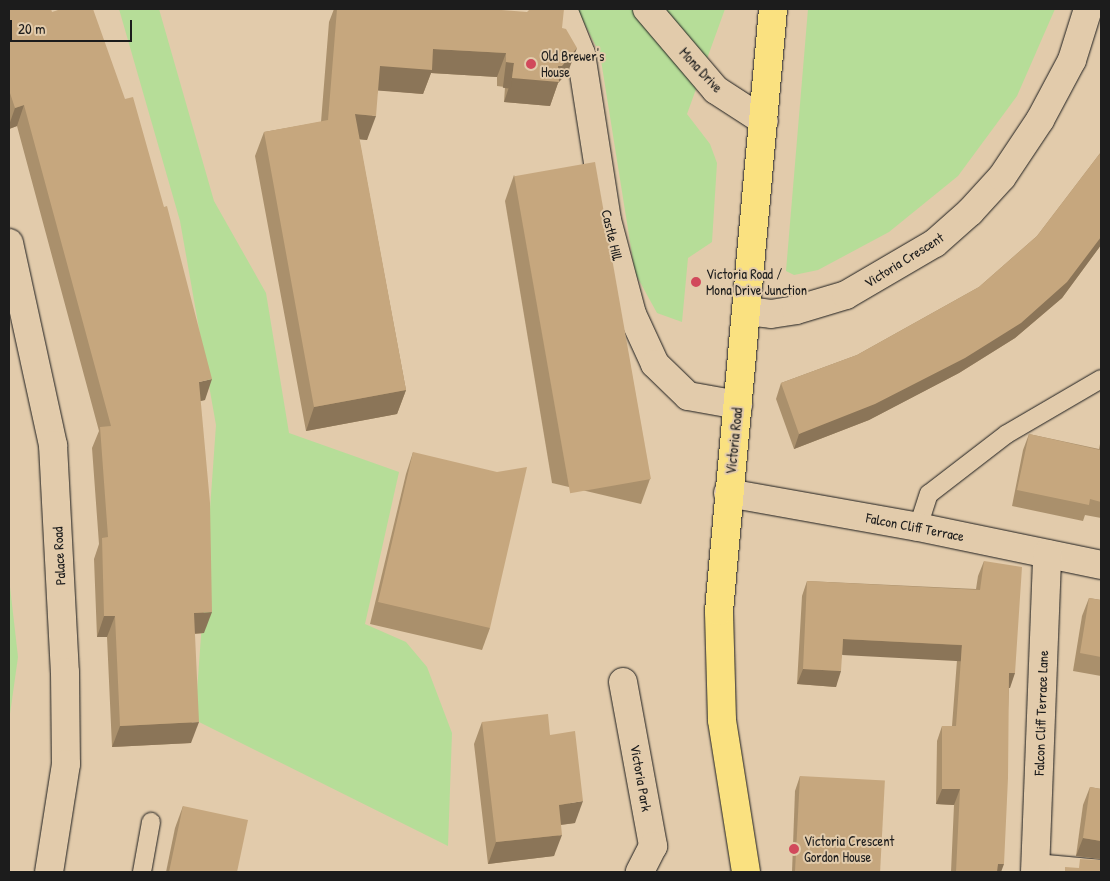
<!DOCTYPE html>
<style>
body{margin:0}
#map{position:relative;width:1110px;height:881px;overflow:hidden;background:#e2cbab;font-family:"Patrick Hand",sans-serif}
div>[style]{position:absolute}
[style*='--x']{left:calc(var(--x)*1px);top:calc(var(--y)*1px);width:calc(var(--w)*1px);rotate:calc(var(--a)*1deg)}
.green>*{inset:0;background:#b6dd98}
.roads{filter:drop-shadow(0 0 1px #1c1c1c) drop-shadow(0 0 1px #1c1c1c)}
.lane>*{height:18px;margin:-9px;padding:0 9px;transform-origin:9px;border-radius:9px;background:#e2cbab}
.street>*{height:28px;margin:-14px;padding:0 14px;transform-origin:14px;border-radius:14px;background:#e2cbab}
.primary>*{height:28px;margin:-14px;padding:0 14px;transform-origin:14px;border-radius:14px;background:#fae180}
.wall>*{inset:0;background:#aa906c}
.shaded-wall>*{inset:0;background:#8b7558;transform-origin:0 0}
.building>*{inset:0;background:#c6a77e;transform-origin:0 0}
.dots>*{width:14px;height:14px;translate:-50% -50%;box-sizing:border-box;border:2px solid #e2cbab;border-radius:50%}
span{translate:-50% -50%;white-space:nowrap;text-align:center;line-height:1.15;-webkit-text-stroke:4px #e2cbab;paint-order:stroke}
.poi-label{font-size:14px;color:#1c1c1c}
.left{translate:0 -50%;text-align:left}
.street-label{font-size:14px;color:#1c1c1c}
.frame{position:absolute;inset:0;border:10px solid #1c1c1c;pointer-events:none}
.scale{position:absolute;left:10px;top:20px;width:122px;height:22px;box-sizing:border-box;border:2px solid #1c1c1c;border-top:0;padding-left:6px;font-size:15px;line-height:18px;white-space:nowrap;color:#1c1c1c;-webkit-text-stroke:4px #e2cbab;paint-order:stroke}
</style>
<div id="map">
<div class="green">
<div style="clip-path:polygon(119px 9px,159px 9px,214px 201px,266px 293px,289px 433px,399px 472px,365px 624px,406px 642px,427px 667px,452px 733px,448px 846px,195px 720px,216px 425px,180px 221px)"></div>
<div style="clip-path:polygon(577px 9px,725px 9px,687px 114px,710px 144px,717px 163px,712px 242px,688px 258px,682px 322px,657px 313px,635px 273px,600px 54px)"></div>
<div style="clip-path:polygon(808px 9px,1055px 9px,1017px 96px,958px 176px,889px 232px,818px 270px,794px 275px,786px 271px)"></div>
<div style="clip-path:polygon(9px 578px,18px 657px,9px 721px)"></div>
</div>
<div class="roads">
<div class="lane">
<div style="--x:918;--y:527;--w:35;--a:-72"></div>
<div style="--x:929;--y:494;--w:98;--a:-37.6"></div>
<div style="--x:1007;--y:434;--w:109;--a:-30.3"></div>
<div style="--x:1036;--y:863;--w:65;--a:5.3"></div>
<div style="--x:142;--y:872;--w:51;--a:-79.8"></div>
</div>
<div class="street">
<div style="--x:563;--y:9;--w:48;--a:68.2"></div>
<div style="--x:581;--y:54;--w:168;--a:81.1"></div>
<div style="--x:607;--y:220;--w:97;--a:75.1"></div>
<div style="--x:632;--y:314;--w:55;--a:65.3"></div>
<div style="--x:655;--y:364;--w:46;--a:44.1"></div>
<div style="--x:688;--y:396;--w:51;--a:10.2"></div>
<div style="--x:647;--y:9;--w:106;--a:49.6"></div>
<div style="--x:716;--y:90;--w:57;--a:32.9"></div>
<div style="--x:9;--y:243;--w:207;--a:77.7"></div>
<div style="--x:53;--y:445;--w:227;--a:87"></div>
<div style="--x:65;--y:672;--w:92;--a:89.4"></div>
<div style="--x:66;--y:764;--w:109;--a:98.9"></div>
<div style="--x:747;--y:311;--w:24;--a:7"></div>
<div style="--x:771;--y:314;--w:25;--a:-9"></div>
<div style="--x:796;--y:310;--w:52;--a:-16.7"></div>
<div style="--x:846;--y:295;--w:103;--a:-30.3"></div>
<div style="--x:935;--y:243;--w:47;--a:-41.5"></div>
<div style="--x:970;--y:212;--w:47;--a:-47.6"></div>
<div style="--x:1002;--y:177;--w:69;--a:-56.3"></div>
<div style="--x:1040;--y:120;--w:68;--a:-61.9"></div>
<div style="--x:1072;--y:60;--w:53;--a:-72.6"></div>
<div style="--x:728;--y:493;--w:193;--a:10.1"></div>
<div style="--x:918;--y:527;--w:187;--a:11.7"></div>
<div style="--x:623;--y:682;--w:167;--a:79.6"></div>
<div style="--x:653;--y:846;--w:29;--a:117"></div>
<div style="--x:1035;--y:872;--w:318;--a:-87.8"></div>
</div>
<div class="primary">
<div style="--x:746;--y:872;--w:154;--a:-99"></div>
<div style="--x:722;--y:720;--w:109;--a:-91.6"></div>
<div style="--x:719;--y:611;--w:604;--a:-84.87"></div>
</div>
</div>
<div class="wall">
<div style="clip-path:polygon(9px 9px,205px 400px,200px 401px,204px 633px,195px 634px,191px 743px,112px 747px,107px 637px,97px 637px,94px 559px,99px 544px,92px 448px,99px 431px,17px 126px,9px 129px)"></div>
<div style="clip-path:polygon(334px 9px,489px 9px,562px 28px,568px 72px,558px 83px,550px 106px,504px 102px,505px 87px,497px 86px,497px 77px,431px 73px,423px 94px,378px 90px,367px 140px,359px 139px,406px 390px,397px 414px,306px 431px,255px 156px,264px 132px,321px 122px,329px 22px)"></div>
<div style="clip-path:polygon(1101px 152px,1101px 245px,1062px 298px,1015px 338px,959px 373px,869px 420px,794px 449px,776px 399px,781px 383px,857px 355px,979px 287px,1037px 236px)"></div>
<div style="clip-path:polygon(514px 175px,650px 479px,641px 504px,552px 483px,505px 201px)"></div>
<div style="clip-path:polygon(1029px 434px,1099px 449px,1100px 444px,1101px 445px,1101px 518px,1085px 515px,1083px 521px,1012px 506px,1023px 450px)"></div>
<div style="clip-path:polygon(413px 452px,490px 628px,482px 650px,370px 624px,406px 474px)"></div>
<div style="clip-path:polygon(984px 561px,1010px 688px,1009px 688px,1001px 872px,951px 872px,954px 805px,936px 804px,937px 741px,942px 726px,952px 726px,957px 660px,842px 654px,836px 687px,797px 684px,802px 596px,807px 581px,976px 589px,978px 576px)"></div>
<div style="clip-path:polygon(1089px 598px,1101px 600px,1101px 676px,1073px 671px,1082px 616px)"></div>
<div style="clip-path:polygon(482px 722px,550px 735px,575px 823px,561px 825px,554px 856px,488px 864px,474px 744px)"></div>
<div style="clip-path:polygon(800px 776px,881px 872px,792px 872px,795px 791px)"></div>
<div style="clip-path:polygon(1090px 787px,1101px 789px,1101px 859px,1076px 856px,1083px 805px)"></div>
<div style="clip-path:polygon(183px 806px,237px 872px,166px 872px,175px 828px)"></div>
</div>
<div class="shaded-wall">
<div style="clip-path:polygon(577px 48px,568px 72px,558px 83px,550px 106px,504px 102px,512px 78px)"></div>
<div style="clip-path:polygon(433px 49px,506px 53px,497px 77px,431px 73px,423px 94px,371px 90px,380px 66px)"></div>
<div style="left:506px;top:62px;width:8px;height:26px;rotate:7deg"></div>
<div style="clip-path:polygon(24px 105px,17px 126px,9px 129px,9px 125px,15px 108px)"></div>
<div style="clip-path:polygon(355px 114px,376px 116px,367px 140px,346px 138px)"></div>
<div style="clip-path:polygon(1101px 237px,1101px 245px,1062px 298px,1015px 338px,959px 373px,869px 420px,794px 449px,799px 434px)"></div>
<div style="clip-path:polygon(212px 379px,205px 400px,191px 403px,199px 382px)"></div>
<div style="clip-path:polygon(406px 390px,397px 414px,306px 431px,314px 407px)"></div>
<div style="clip-path:polygon(212px 612px,204px 633px,186px 634px,194px 613px)"></div>
<div style="clip-path:polygon(104px 616px,115px 616px,107px 637px,97px 637px)"></div>
<div style="left:843px;top:639px;width:119px;height:16px;rotate:3deg"></div>
<div style="clip-path:polygon(803px 669px,841px 671px,836px 687px,797px 684px)"></div>
<div style="clip-path:polygon(1009px 673px,1015px 673px,1010px 688px,1003px 688px)"></div>
<div style="clip-path:polygon(199px 722px,191px 743px,112px 747px,120px 726px)"></div>
<div style="clip-path:polygon(942px 789px,960px 789px,954px 805px,936px 804px)"></div>
<div style="clip-path:polygon(583px 801px,575px 823px,551px 826px,559px 805px)"></div>
<div style="clip-path:polygon(562px 835px,554px 856px,488px 864px,496px 842px)"></div>
<div style="clip-path:polygon(1083px 838px,1101px 841px,1101px 859px,1076px 856px)"></div>
<div style="clip-path:polygon(998px 864px,1004px 864px,1001px 872px,995px 872px)"></div>
</div>
<div class="building">
<div style="clip-path:polygon(9px 9px,51px 9px,52px 12px,61px 9px,93px 9px,125px 99px,133px 97px,164px 207px,167px 206px,212px 379px,199px 382px,210px 503px,212px 612px,194px 613px,199px 722px,120px 726px,115px 616px,104px 616px,102px 538px,108px 537px,100px 427px,111px 426px,24px 105px,15px 108px,9px 90px)"></div>
<div style="clip-path:polygon(337px 9px,489px 9px,527px 12px,530px 9px,564px 9px,562px 28px,566px 29px,577px 48px,562px 66px,558px 66px,559px 82px,512px 78px,514px 63px,506px 62px,506px 53px,433px 49px,432px 70px,380px 66px,376px 116px,355px 114px,406px 390px,314px 407px,264px 132px,328px 120px)"></div>
<div style="clip-path:polygon(1101px 152px,1101px 237px,1067px 282px,1021px 323px,965px 358px,875px 404px,799px 434px,781px 383px,857px 355px,979px 287px,1037px 236px)"></div>
<div style="left:595px;top:162px;width:322px;height:82px;rotate:80deg"></div>
<div style="clip-path:polygon(1029px 434px,1100px 450px,1100px 444px,1101px 445px,1101px 502px,1090px 499px,1089px 505px,1017px 490px)"></div>
<div style="clip-path:polygon(413px 452px,497px 472px,527px 467px,490px 628px,378px 602px)"></div>
<div style="clip-path:polygon(984px 561px,1022px 567px,1015px 673px,1009px 673px,1008px 778px,1004px 864px,998px 864px,997px 872px,956px 872px,960px 789px,942px 789px,942px 726px,956px 726px,962px 645px,843px 639px,841px 671px,803px 669px,807px 581px,980px 590px)"></div>
<div style="clip-path:polygon(1089px 598px,1101px 600px,1101px 657px,1080px 653px)"></div>
<div style="clip-path:polygon(548px 714px,550px 735px,575px 731px,583px 801px,559px 805px,562px 835px,496px 842px,482px 722px)"></div>
<div style="left:800px;top:776px;width:85px;height:96px;rotate:3deg"></div>
<div style="clip-path:polygon(1090px 787px,1101px 789px,1101px 841px,1083px 838px)"></div>
<div style="clip-path:polygon(183px 806px,248px 820px,237px 872px,169px 872px)"></div>
<div style="clip-path:polygon(1080px 859px,1101px 860px,1101px 872px,1065px 872px,1065px 867px,1079px 868px)"></div>
</div>
<div class="dots">
<div style="left:531px;top:64px;background:#d1495b"></div>
<div style="left:696px;top:282px;background:#d1495b"></div>
<div style="left:794px;top:849px;background:#d1495b"></div>
</div>
<div class="poi-label">
<span class="left" style="left:541px;top:64px">Old Brewer's<br>House</span>
<span class="left" style="left:706px;top:282px">Victoria Road /<br>Mona Drive Junction</span>
<span class="left" style="left:804px;top:849px">Victoria Crescent<br>Gordon House</span>
</div>
<div class="street-label">
<span style="left:701px;top:70px;rotate:47deg">Mona Drive</span>
<span style="left:612px;top:235px;rotate:77deg">Castle Hill</span>
<span style="left:904px;top:260px;rotate:-32deg">Victoria Crescent</span>
<span style="left:734px;top:441px;rotate:-84deg">Victoria Road</span>
<span style="left:915px;top:527px;rotate:11deg">Falcon Cliff Terrace</span>
<span style="left:59px;top:556px;rotate:-93deg">Palace Road</span>
<span style="left:1041px;top:713px;rotate:-88deg">Falcon Cliff Terrace Lane</span>
<span style="left:641px;top:778px;rotate:80deg">Victoria Park</span>
</div>
<div class="frame"></div>
<div class="scale">20 m</div>
</div>
